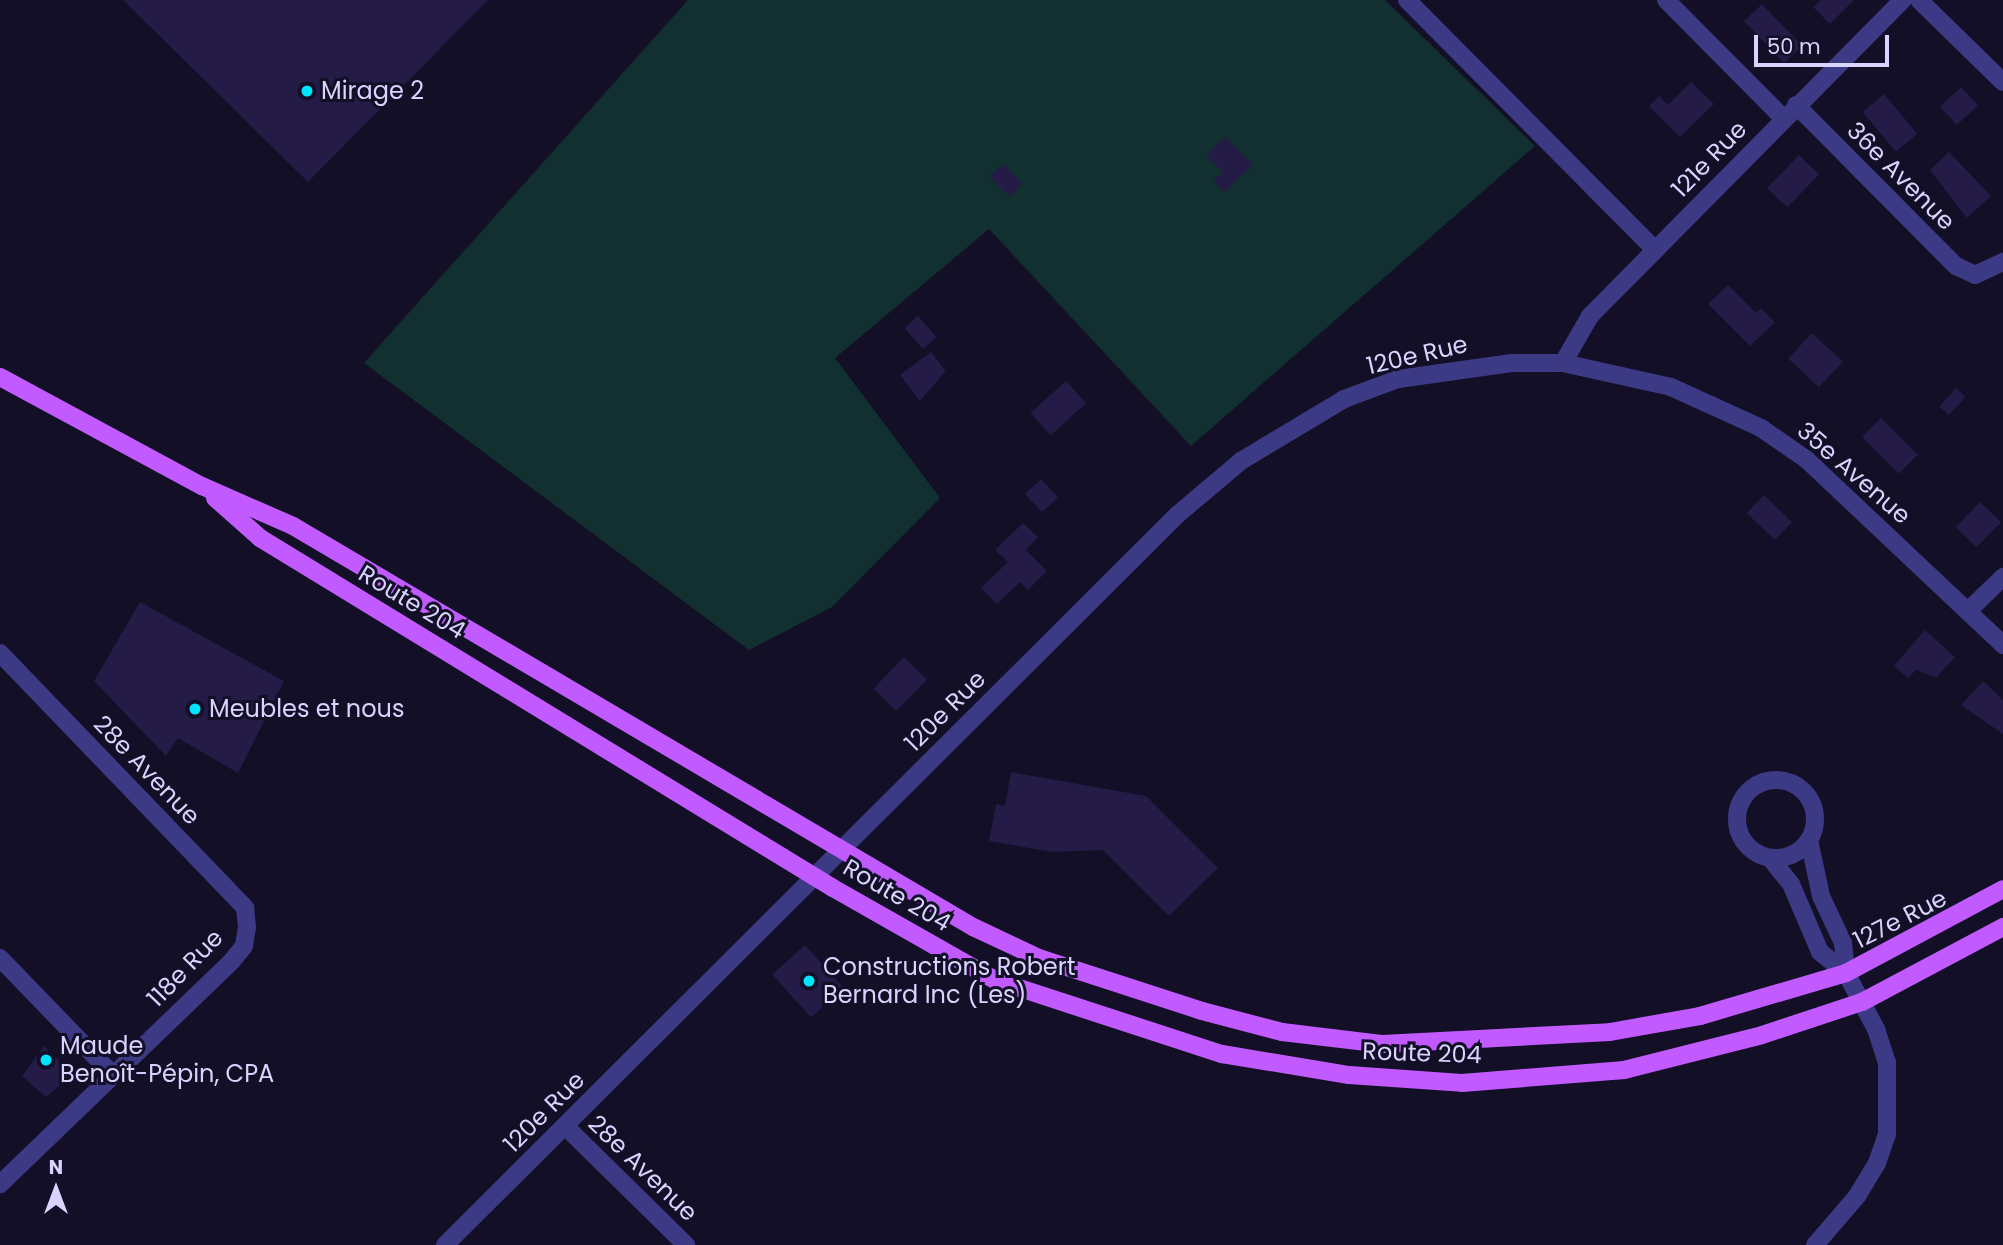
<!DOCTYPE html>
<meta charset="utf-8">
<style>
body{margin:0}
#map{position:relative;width:2003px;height:1245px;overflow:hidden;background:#130f26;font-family:Poppins,sans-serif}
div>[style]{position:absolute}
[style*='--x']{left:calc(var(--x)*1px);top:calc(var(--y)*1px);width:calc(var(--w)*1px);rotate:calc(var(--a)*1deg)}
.green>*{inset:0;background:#12302f}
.building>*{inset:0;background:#241b47;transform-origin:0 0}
.minor>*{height:18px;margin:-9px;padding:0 9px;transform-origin:9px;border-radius:9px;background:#3d3a85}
.minor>.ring{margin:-9px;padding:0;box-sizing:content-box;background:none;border:18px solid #3d3a85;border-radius:50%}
.major>*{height:18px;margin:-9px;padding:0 9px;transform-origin:9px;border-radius:9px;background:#c25bff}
.dots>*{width:19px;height:19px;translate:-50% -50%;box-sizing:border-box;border:4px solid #130f26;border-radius:50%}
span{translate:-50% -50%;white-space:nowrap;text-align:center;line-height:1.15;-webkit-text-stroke:6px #130f26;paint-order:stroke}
.poi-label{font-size:24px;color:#d9d4ff}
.left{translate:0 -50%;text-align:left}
.street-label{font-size:24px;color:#d9d4ff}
.north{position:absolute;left:21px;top:1154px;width:70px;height:70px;-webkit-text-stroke:5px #130f26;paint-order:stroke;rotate:0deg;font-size:19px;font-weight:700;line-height:28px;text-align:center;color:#d9d4ff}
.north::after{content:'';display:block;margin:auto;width:24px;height:32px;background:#d9d4ff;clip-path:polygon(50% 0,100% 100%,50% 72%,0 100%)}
.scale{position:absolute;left:1754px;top:35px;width:135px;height:32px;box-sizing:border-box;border:4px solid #d9d4ff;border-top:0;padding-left:9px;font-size:21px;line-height:24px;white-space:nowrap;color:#d9d4ff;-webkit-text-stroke:5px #130f26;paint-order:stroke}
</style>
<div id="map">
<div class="green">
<div style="clip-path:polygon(688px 0,1385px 0,1535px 146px,1191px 446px,989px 229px,835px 358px,940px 498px,832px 607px,749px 650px,364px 363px)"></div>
</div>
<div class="building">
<div style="clip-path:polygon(123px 0,488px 0,308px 182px)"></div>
<div style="clip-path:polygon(1821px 0,1854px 0,1830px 24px,1813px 7px)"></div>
<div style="left:1762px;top:4px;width:58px;height:25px;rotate:46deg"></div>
<div style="clip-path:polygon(1691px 82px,1714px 104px,1680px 137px,1649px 106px,1659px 96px,1668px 105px)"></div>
<div style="left:1961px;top:87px;width:25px;height:29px;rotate:47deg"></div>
<div style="left:1884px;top:94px;width:52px;height:28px;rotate:50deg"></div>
<div style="clip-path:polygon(1225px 137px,1253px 165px,1224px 192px,1213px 181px,1223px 172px,1206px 155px)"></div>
<div style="clip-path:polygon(1949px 152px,1991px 196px,1967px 218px,1930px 170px)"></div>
<div style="left:1799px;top:155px;width:28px;height:46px;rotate:44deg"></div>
<div style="left:1002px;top:164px;width:28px;height:18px;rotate:44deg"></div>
<div style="clip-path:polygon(1728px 285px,1756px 313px,1761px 308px,1775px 322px,1750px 346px,1708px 304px)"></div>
<div style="left:918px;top:316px;width:28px;height:18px;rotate:49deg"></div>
<div style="left:1812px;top:333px;width:42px;height:35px;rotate:43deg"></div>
<div style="clip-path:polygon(931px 352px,946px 371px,920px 401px,900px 375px)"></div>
<div style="left:1066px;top:381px;width:30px;height:48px;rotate:48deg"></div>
<div style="left:1956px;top:388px;width:13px;height:25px;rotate:42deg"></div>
<div style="left:1881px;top:418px;width:52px;height:27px;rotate:45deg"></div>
<div style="left:1041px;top:479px;width:25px;height:22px;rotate:47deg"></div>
<div style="left:1764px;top:495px;width:39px;height:25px;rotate:44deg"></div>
<div style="left:1980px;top:502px;width:29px;height:35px;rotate:44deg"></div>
<div style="clip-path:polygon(1023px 523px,1038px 537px,1026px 550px,1047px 571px,1028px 590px,1020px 582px,997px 604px,981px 588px,1008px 562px,995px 550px)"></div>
<div style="clip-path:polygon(140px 602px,284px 681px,238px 773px,178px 738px,166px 756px,94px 681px)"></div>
<div style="clip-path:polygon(1925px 630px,1955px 657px,1936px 678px,1916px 670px,1908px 678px,1894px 666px)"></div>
<div style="left:904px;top:657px;width:32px;height:44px;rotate:44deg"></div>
<div style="clip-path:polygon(1983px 681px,2003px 700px,2003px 734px,1961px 705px)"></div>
<div style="clip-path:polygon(1011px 772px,1146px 796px,1218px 868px,1169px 916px,1103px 850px,1053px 852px,989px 841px,996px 804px,1005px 806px)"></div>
<div style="left:805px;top:945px;width:58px;height:44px;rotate:48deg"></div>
<div style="clip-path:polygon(44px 1046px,73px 1074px,46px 1097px,22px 1076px)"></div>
</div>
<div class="minor">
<div style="--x:1407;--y:0;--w:352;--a:45.2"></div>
<div style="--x:1666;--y:0;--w:166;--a:45.2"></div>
<div style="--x:1919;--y:0;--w:117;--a:44.3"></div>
<div style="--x:1796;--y:105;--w:227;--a:45.2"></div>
<div style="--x:1956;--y:266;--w:21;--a:25"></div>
<div style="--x:1975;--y:275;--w:31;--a:-25"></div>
<div style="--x:1563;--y:363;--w:54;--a:-60.1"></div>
<div style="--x:1590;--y:316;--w:445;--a:-45.3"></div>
<div style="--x:1968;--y:611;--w:49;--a:-44.2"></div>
<div style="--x:0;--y:653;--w:354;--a:46.1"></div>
<div style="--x:245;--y:908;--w:19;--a:84"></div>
<div style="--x:247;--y:927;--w:19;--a:99"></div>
<div style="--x:244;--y:946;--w:19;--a:129"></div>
<div style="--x:232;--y:961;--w:322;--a:136.1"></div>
<div class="ring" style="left:1737px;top:780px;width:60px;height:60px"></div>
<div style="--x:1809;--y:840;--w:57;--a:77.9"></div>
<div style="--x:1821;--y:896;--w:52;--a:64.9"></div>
<div style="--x:1843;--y:943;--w:30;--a:84"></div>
<div style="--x:1770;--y:858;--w:33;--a:51"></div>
<div style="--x:1791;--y:884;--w:74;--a:66.9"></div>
<div style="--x:1820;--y:952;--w:33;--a:39"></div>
<div style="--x:1846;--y:973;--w:64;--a:61.8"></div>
<div style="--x:1876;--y:1029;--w:35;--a:72"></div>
<div style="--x:1887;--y:1062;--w:72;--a:90"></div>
<div style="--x:1887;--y:1134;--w:31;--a:109"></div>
<div style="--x:1877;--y:1163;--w:37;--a:121"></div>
<div style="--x:1858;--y:1195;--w:66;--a:130.7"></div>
<div style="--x:0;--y:958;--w:161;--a:46"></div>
<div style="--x:565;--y:1126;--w:170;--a:44.5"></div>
<div style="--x:445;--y:1245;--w:1034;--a:-44.92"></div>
<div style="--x:1177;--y:515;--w:84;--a:-40.2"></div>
<div style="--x:1241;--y:461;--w:120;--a:-31"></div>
<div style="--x:1344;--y:399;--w:58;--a:-20.3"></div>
<div style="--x:1398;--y:379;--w:115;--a:-8"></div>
<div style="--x:1512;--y:363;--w:51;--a:0"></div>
<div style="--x:1563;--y:363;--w:111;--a:12.5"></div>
<div style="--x:1671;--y:387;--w:99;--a:24.5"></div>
<div style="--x:1761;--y:428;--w:56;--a:34.8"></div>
<div style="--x:1807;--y:460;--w:270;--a:43.3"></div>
</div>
<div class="major">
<div style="--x:0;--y:377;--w:230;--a:28.4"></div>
<div style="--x:202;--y:486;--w:99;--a:23.7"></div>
<div style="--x:293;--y:526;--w:789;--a:30.53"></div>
<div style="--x:973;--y:927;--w:73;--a:25.2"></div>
<div style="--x:1039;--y:958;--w:171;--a:18"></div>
<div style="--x:1202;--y:1011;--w:83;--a:14.7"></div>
<div style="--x:1282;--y:1032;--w:102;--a:6.8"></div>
<div style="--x:1383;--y:1044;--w:227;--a:-3"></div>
<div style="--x:1610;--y:1032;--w:91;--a:-10.1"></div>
<div style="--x:1700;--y:1016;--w:152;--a:-16.4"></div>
<div style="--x:1846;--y:973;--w:178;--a:-28.1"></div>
<div style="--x:215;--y:498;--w:60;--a:41.6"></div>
<div style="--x:260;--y:538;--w:671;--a:31.42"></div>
<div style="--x:833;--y:888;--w:186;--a:29.6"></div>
<div style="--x:995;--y:980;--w:239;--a:18.1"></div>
<div style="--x:1222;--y:1054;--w:129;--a:9.4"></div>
<div style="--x:1349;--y:1075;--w:113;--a:4"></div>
<div style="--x:1462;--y:1083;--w:163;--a:-4.6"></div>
<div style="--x:1624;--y:1070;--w:142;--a:-14.2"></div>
<div style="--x:1762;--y:1035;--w:105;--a:-18.3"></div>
<div style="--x:1862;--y:1002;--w:160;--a:-28"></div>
</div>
<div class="dots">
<div style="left:307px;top:91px;background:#00e5ff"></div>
<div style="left:195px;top:709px;background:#00e5ff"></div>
<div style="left:809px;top:981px;background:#00e5ff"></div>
<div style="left:46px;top:1060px;background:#00e5ff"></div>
</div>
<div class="poi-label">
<span class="left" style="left:321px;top:91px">Mirage 2</span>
<span class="left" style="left:209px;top:709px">Meubles et nous</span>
<span class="left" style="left:823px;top:981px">Constructions Robert<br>Bernard Inc (Les)</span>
<span class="left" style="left:60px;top:1060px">Maude<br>Benoît-Pépin, CPA</span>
</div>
<div class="street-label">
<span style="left:1709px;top:159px;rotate:-46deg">121e Rue</span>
<span style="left:1901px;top:176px;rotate:45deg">36e Avenue</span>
<span style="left:1417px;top:355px;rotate:-13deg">120e Rue</span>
<span style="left:1854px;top:473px;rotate:41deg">35e Avenue</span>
<span style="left:412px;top:602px;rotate:31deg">Route 204</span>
<span style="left:945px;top:711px;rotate:-45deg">120e Rue</span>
<span style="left:147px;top:770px;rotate:46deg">28e Avenue</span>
<span style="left:897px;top:895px;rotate:30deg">Route 204</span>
<span style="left:1900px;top:919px;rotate:-27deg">127e Rue</span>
<span style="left:185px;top:968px;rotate:-46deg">118e Rue</span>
<span style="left:1422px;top:1053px;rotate:2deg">Route 204</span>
<span style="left:544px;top:1112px;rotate:-45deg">120e Rue</span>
<span style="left:643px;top:1168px;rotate:44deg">28e Avenue</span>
</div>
<div class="north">N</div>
<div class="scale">50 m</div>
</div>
